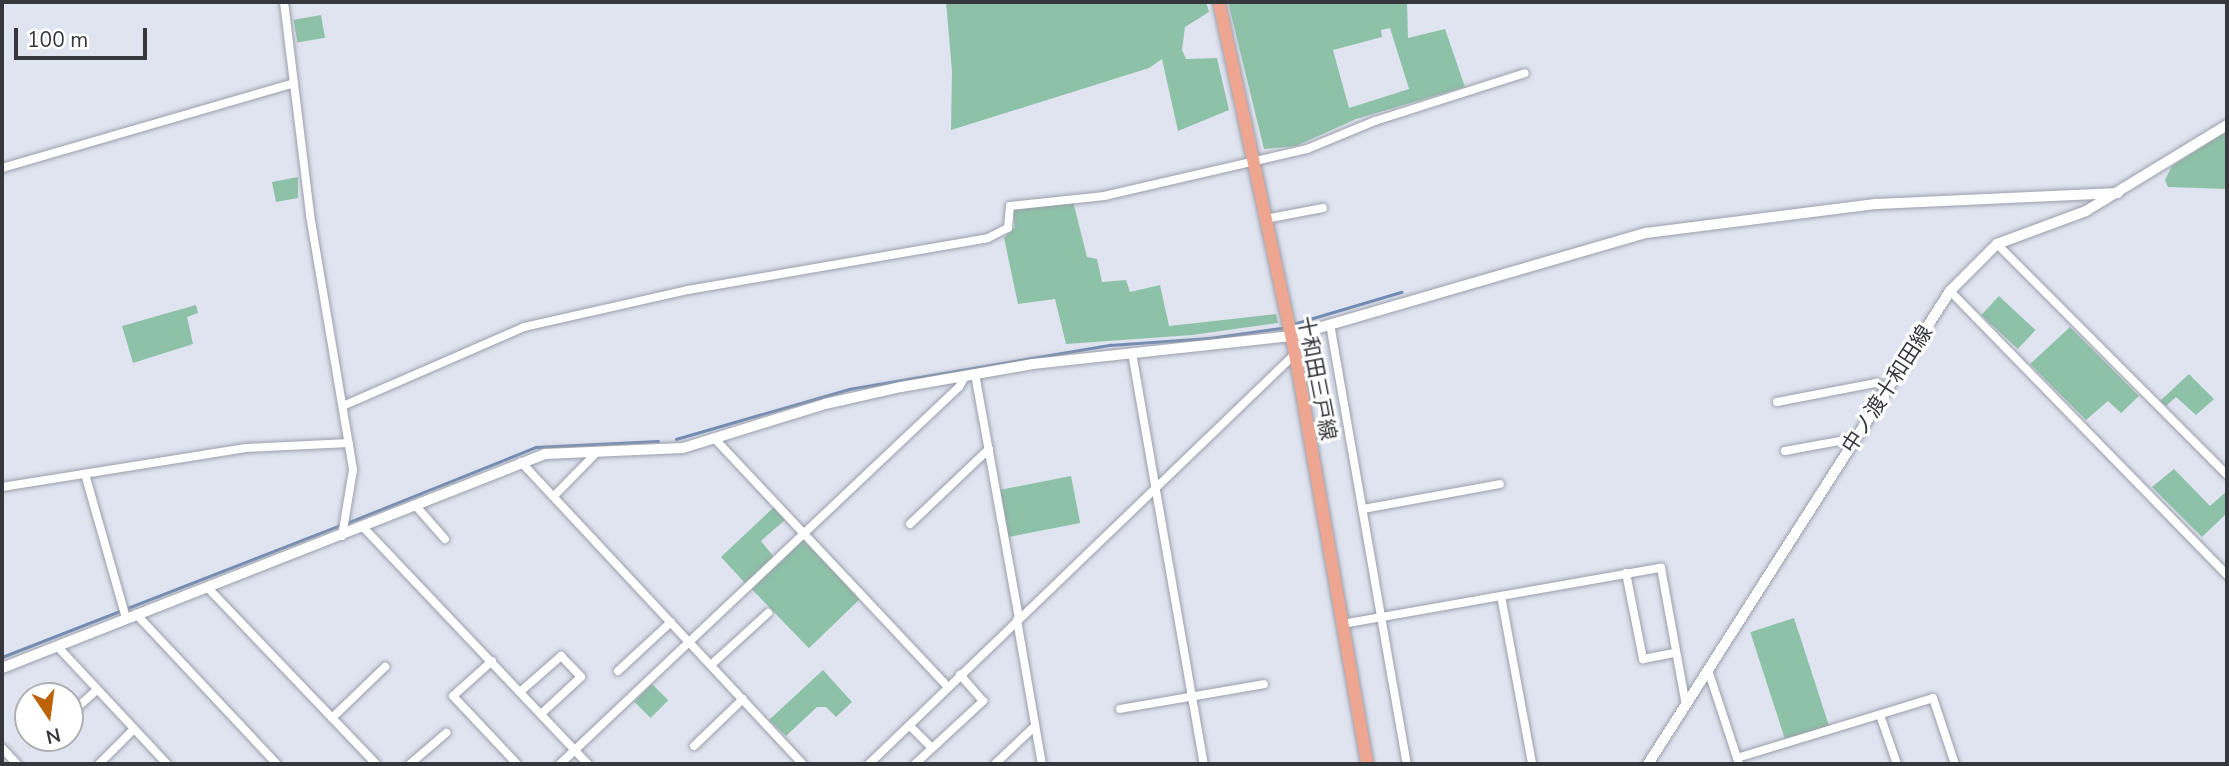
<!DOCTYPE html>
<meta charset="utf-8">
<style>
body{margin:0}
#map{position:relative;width:2229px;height:766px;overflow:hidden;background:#e0e4f0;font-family:"Nunito Sans","Noto Sans JP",sans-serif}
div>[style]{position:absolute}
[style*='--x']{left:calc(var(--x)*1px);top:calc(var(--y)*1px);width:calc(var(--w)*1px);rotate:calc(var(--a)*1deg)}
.green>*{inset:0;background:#8ec2a8;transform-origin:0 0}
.stream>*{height:2.5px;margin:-1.25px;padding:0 1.25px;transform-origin:1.25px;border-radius:1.25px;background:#718bb4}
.roads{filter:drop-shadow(0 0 2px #9b9faa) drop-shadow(0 0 2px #9b9faa)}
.street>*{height:8px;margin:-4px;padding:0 4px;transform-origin:4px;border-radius:4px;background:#fff}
.secondary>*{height:10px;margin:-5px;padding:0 5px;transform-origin:5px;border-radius:5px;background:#fff}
.primary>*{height:12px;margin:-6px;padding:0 6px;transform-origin:6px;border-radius:6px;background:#eea691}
span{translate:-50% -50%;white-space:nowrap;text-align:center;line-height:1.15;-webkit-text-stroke:6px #fff;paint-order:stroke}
.street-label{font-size:21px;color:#36373c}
.frame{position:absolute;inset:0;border:4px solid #36373c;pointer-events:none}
.north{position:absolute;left:14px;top:682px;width:70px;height:70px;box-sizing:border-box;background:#fff;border:2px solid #afafb1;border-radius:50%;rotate:167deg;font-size:19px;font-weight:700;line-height:28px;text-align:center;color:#36373c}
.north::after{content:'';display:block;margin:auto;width:24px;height:32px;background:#bd6205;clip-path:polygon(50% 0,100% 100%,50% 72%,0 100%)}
.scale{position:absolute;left:14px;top:28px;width:133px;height:32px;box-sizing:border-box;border:4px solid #36373c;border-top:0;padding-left:9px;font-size:21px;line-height:24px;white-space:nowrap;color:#36373c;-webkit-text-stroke:5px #fff;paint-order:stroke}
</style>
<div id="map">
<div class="green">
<div style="clip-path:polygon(946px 2px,1206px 2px,1209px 12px,1185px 27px,1182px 50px,1186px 59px,1217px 58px,1229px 110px,1178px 131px,1162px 59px,1149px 68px,951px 130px,952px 71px)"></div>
<div style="clip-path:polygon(evenodd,1228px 2px,1407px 2px,1408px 38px,1445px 29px,1465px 87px,1356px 119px,1296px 146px,1264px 149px,1228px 2px,1390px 28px,1409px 89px,1349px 108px,1333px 50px,1382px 37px,1381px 30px,1390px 28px)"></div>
<div style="left:321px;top:15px;width:23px;height:28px;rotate:80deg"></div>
<div style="clip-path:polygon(2226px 132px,2227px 189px,2168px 187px,2165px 180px,2172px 166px)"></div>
<div style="clip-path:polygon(298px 177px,298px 198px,276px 202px,272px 182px)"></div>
<div style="clip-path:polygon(1073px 201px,1087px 257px,1097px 259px,1102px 282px,1126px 280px,1130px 292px,1160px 285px,1169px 326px,1276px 314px,1278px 323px,1192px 335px,1066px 344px,1055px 299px,1018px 304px,1004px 238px,1015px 227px,1013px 210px,1018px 207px)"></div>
<div style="left:1999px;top:296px;width:50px;height:26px;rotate:43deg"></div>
<div style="clip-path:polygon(196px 305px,198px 313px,187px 317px,193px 344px,133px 363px,122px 326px)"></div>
<div style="clip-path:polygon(2070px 327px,2139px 396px,2121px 413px,2108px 401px,2086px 420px,2030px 364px)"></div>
<div style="clip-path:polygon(2189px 374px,2214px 399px,2196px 415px,2176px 397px,2166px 406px,2160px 401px)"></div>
<div style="clip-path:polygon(2174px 469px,2210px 506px,2227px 491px,2227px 513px,2202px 537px,2152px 487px)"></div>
<div style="left:1071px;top:476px;width:48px;height:73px;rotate:79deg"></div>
<div style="clip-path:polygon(774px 507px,786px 519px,761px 541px,774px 557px,745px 583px,721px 557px)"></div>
<div style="left:803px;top:540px;width:82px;height:71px;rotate:46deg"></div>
<div style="left:1794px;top:618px;width:113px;height:46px;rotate:72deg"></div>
<div style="clip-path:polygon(823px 670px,852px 702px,836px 717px,826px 707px,817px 707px,786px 736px,769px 720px)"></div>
<div style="left:652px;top:684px;width:23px;height:25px;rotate:45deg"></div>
</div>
<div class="stream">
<div style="--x:1293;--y:324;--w:113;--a:-16.5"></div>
<div style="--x:676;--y:439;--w:180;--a:-16.1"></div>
<div style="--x:849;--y:389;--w:265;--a:-9.6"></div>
<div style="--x:1110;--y:345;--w:100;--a:-4"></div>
<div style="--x:1210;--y:338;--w:72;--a:-8"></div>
<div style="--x:347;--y:523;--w:204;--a:-21.9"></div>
<div style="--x:536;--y:447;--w:122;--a:-2.8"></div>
<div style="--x:2;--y:657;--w:364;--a:-21.3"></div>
</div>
<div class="roads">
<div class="street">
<div style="--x:284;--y:2;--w:215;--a:83"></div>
<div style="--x:310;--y:215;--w:259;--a:80.4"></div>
<div style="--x:353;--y:470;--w:67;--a:99.5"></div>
<div style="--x:2;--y:168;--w:302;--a:-16.2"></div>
<div style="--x:1265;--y:219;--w:59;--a:-10.7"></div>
<div style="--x:1997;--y:244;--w:326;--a:45.1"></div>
<div style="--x:1950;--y:291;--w:397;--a:45.7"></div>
<div style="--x:1330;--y:324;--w:447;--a:80.1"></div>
<div style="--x:1132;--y:353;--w:417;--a:80.1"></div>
<div style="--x:975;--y:374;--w:248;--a:79.8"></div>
<div style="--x:1777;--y:402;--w:101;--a:-10.9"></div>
<div style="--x:1876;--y:383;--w:13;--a:29"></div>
<div style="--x:345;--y:405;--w:195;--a:-23.5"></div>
<div style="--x:524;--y:327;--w:168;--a:-12.7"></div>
<div style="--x:688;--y:290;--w:304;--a:-9.8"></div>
<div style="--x:988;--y:238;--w:22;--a:-27"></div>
<div style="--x:1008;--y:228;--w:22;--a:-85"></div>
<div style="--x:1010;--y:206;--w:95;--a:-6.1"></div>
<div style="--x:1104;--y:196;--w:208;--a:-13"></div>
<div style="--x:1307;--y:149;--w:74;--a:-22.4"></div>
<div style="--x:1375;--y:121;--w:157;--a:-17.7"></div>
<div style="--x:715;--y:439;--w:340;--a:46.8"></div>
<div style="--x:1785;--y:451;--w:71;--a:-10.5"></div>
<div style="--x:521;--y:462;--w:413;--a:47"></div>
<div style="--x:85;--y:474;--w:150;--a:74.1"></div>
<div style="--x:2;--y:487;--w:247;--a:-9.1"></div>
<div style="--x:246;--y:448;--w:103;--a:-2.8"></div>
<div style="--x:554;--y:496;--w:63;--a:-45.6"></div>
<div style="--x:416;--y:506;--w:44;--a:48.7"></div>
<div style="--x:1363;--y:509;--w:139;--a:-10.3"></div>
<div style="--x:910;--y:524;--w:109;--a:-43.5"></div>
<div style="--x:363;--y:527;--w:327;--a:46.5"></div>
<div style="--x:1626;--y:573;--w:88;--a:78.8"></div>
<div style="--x:1643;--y:659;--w:33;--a:-11"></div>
<div style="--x:207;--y:587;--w:245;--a:46.3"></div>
<div style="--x:1501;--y:596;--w:171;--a:79.5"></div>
<div style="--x:136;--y:614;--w:206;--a:46.8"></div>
<div style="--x:1017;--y:620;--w:146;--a:80.2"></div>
<div style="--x:1342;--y:624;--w:324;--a:-10"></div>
<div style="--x:1661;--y:568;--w:139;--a:79.7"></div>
<div style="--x:57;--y:646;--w:161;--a:47"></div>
<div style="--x:492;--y:661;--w:52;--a:138.1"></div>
<div style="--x:453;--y:696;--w:93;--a:46.7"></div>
<div style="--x:712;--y:664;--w:76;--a:-42.3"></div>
<div style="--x:1708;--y:670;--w:99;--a:71.7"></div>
<div style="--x:618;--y:671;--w:72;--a:-42.8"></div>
<div style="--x:520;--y:692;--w:55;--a:-41.3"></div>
<div style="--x:561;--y:656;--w:29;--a:46"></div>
<div style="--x:581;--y:677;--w:54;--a:137.2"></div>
<div style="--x:1120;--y:709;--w:146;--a:-9.8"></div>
<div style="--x:70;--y:714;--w:36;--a:-42"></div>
<div style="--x:1880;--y:715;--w:52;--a:70.9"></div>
<div style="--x:332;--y:718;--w:74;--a:-43.9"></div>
<div style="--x:910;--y:726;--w:31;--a:45"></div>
<div style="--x:694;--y:746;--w:68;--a:-43.8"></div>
<div style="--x:2;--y:748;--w:22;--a:47"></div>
<div style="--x:1737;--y:758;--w:205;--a:-17"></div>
<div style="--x:1933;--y:698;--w:70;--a:71.6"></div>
<div style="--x:99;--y:764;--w:49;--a:-45"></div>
<div style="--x:410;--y:764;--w:48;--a:-40.7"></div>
<div style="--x:560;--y:764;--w:549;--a:-43.38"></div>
<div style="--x:959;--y:387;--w:14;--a:-60"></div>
<div style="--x:869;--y:764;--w:591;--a:-43.9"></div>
<div style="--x:915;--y:764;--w:93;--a:-42.8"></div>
<div style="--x:983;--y:701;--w:35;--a:-131"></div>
<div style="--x:995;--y:764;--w:55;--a:-43.5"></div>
</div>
<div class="secondary">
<div style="--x:2;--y:668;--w:584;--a:-21.51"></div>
<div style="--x:545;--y:454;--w:138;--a:-2.5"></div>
<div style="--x:683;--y:448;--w:149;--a:-17.2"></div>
<div style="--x:825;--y:404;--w:78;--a:-12.6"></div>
<div style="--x:901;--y:387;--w:134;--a:-9.9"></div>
<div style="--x:1033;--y:364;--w:260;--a:-6.2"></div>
<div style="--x:1291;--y:336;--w:370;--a:-16.2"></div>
<div style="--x:1646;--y:233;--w:233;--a:-7.2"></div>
<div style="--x:1877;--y:204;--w:241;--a:-2.6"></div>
<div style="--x:1648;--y:764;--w:561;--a:-57.44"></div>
<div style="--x:1950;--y:291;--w:66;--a:-45"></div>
<div style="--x:1997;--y:244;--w:95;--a:-20.3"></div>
<div style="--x:2086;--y:211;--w:165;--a:-31.4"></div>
</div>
<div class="primary">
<div style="--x:1219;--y:2;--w:360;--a:77.8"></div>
<div style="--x:1295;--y:354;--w:416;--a:80"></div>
</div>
</div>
<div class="street-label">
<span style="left:1317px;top:378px;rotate:79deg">十和田三戸線</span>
<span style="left:1887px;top:389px;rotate:-57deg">中ノ渡十和田線</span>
</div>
<div class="frame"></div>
<div class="north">N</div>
<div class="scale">100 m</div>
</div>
